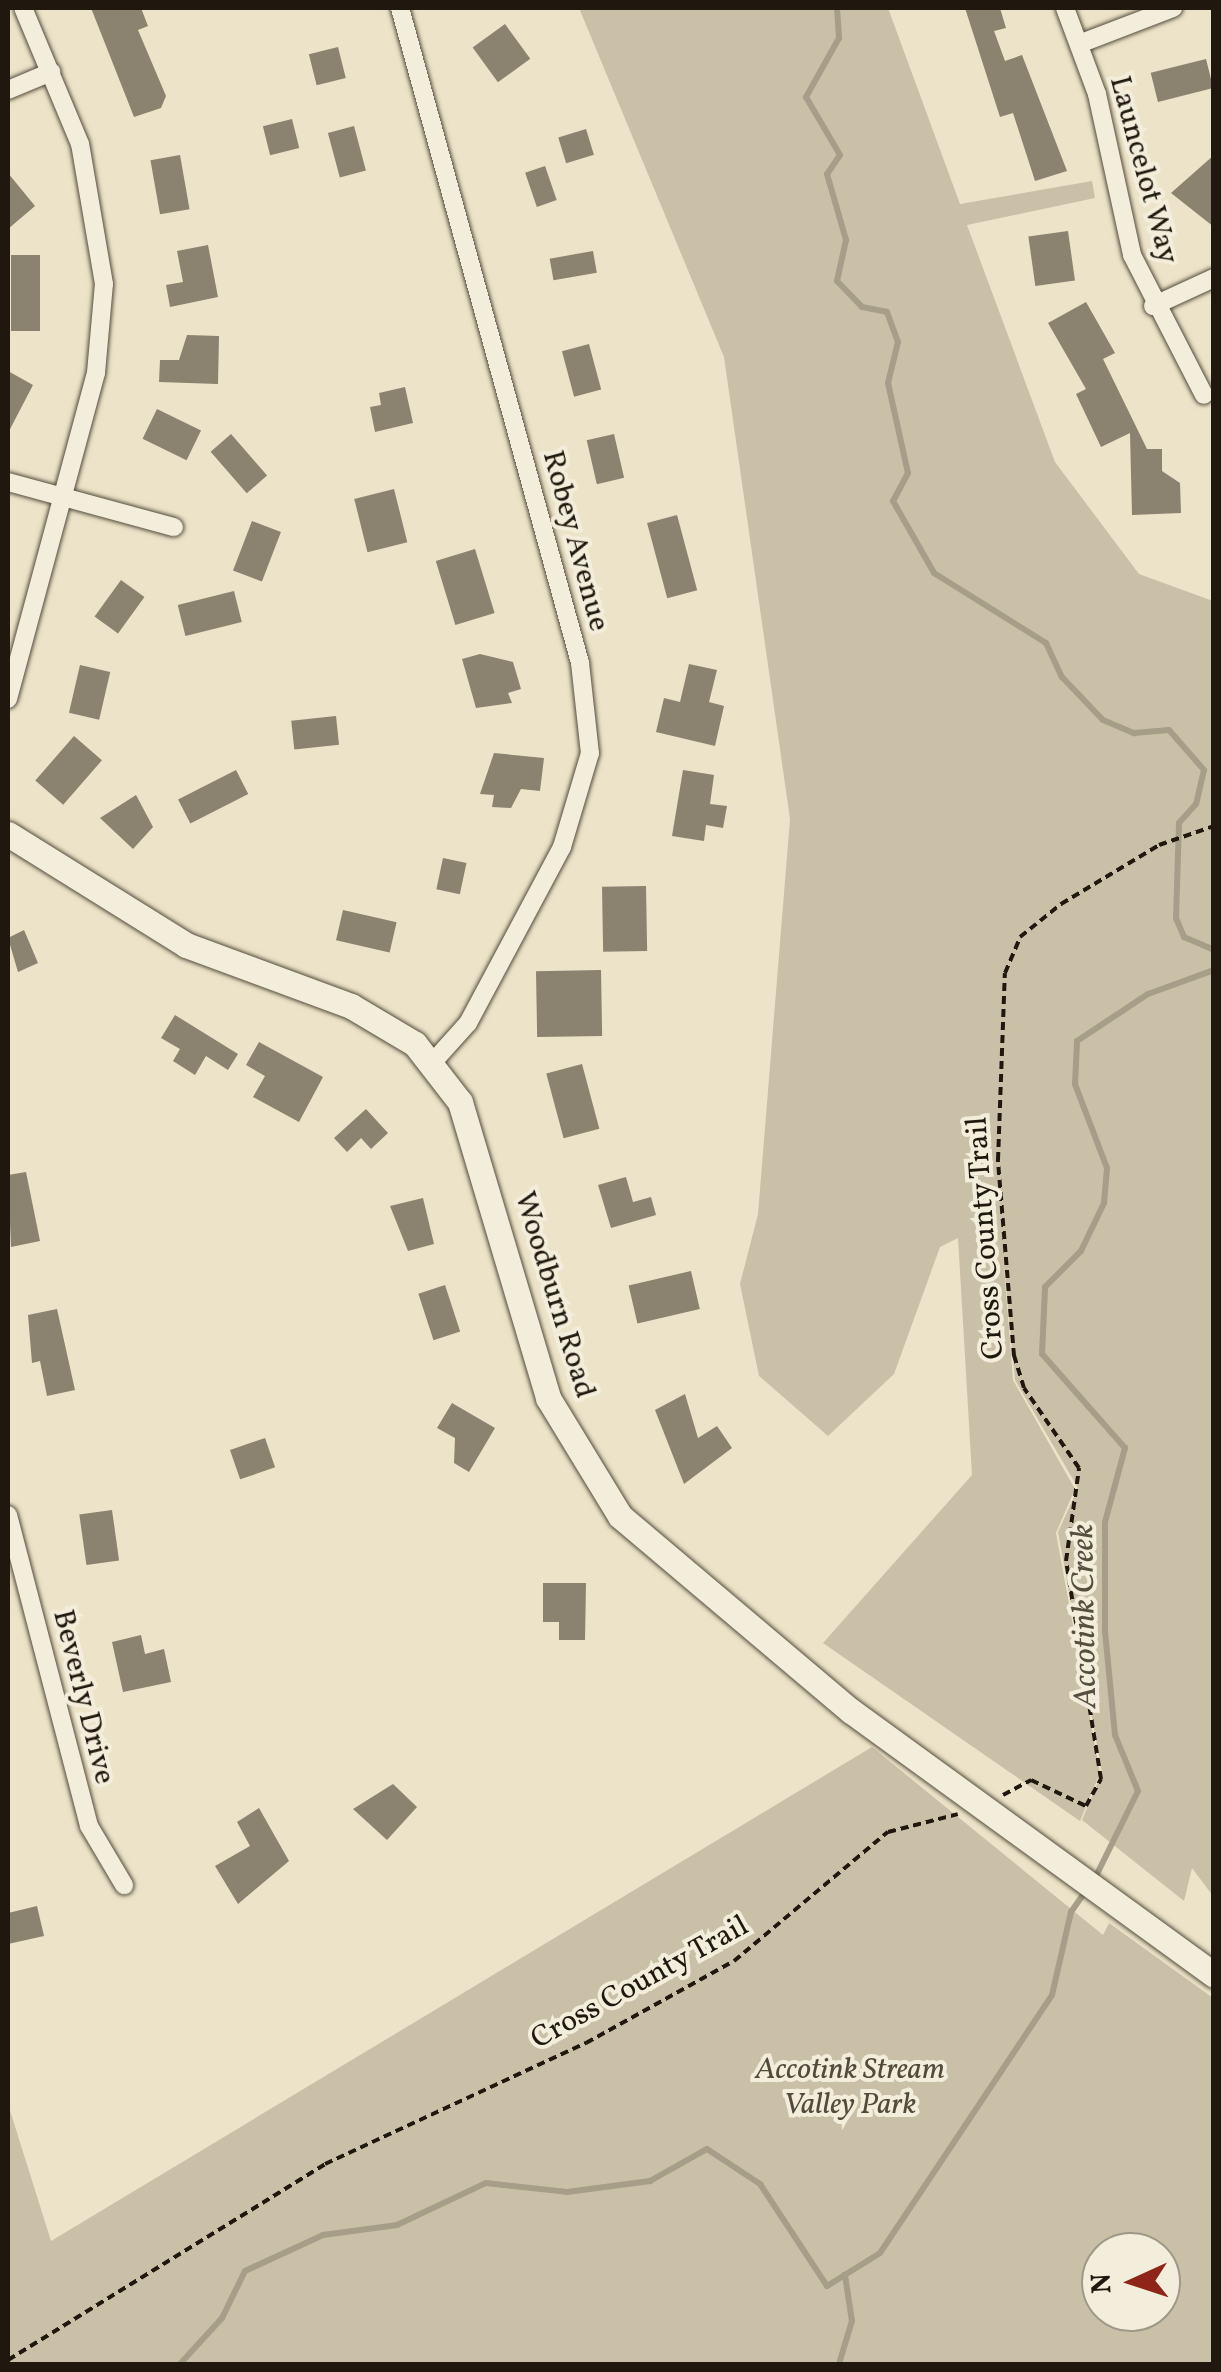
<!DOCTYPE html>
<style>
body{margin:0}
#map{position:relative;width:1221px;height:2372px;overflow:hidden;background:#ede3c8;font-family:Vollkorn,serif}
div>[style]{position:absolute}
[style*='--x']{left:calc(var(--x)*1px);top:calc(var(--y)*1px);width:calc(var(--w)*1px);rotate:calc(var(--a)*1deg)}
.green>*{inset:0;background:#cac0a8}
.stream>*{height:6px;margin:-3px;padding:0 3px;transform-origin:3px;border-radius:3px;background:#a79e89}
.building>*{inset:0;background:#8b826f;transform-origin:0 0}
.path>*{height:4px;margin-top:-2px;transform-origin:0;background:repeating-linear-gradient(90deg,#20180e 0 8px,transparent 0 13px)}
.roads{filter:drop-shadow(0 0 2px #534b3c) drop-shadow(0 0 2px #534b3c)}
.street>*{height:18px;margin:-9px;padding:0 9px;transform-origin:9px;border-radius:9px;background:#f3eddb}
.secondary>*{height:25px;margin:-12.5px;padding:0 12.5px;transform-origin:12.5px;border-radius:12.5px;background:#f3eddb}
span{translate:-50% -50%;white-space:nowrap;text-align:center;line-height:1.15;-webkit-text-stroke:8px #f3eddb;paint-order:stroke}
.street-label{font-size:30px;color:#20180e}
.park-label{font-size:30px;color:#534a3c;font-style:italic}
.water-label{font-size:32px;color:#564e3f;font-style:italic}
.frame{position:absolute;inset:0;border:10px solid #20180e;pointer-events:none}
.north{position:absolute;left:1081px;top:2232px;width:100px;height:100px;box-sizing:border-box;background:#f3eddb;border:2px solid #9f9889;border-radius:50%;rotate:267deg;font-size:28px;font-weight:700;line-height:40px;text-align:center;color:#20180e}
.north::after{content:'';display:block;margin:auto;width:35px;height:45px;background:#8f2418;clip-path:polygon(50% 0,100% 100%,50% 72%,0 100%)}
</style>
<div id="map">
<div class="green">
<div style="clip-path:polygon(579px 8px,888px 8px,960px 204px,1092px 181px,1095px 198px,967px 225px,1055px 462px,1139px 574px,1213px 601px,1213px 1896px,1192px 1868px,1184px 1901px,1082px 1820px,1102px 1772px,1058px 1532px,1078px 1488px,1015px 1380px,1003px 1254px,1013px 1380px,1075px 1489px,1056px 1533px,1100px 1773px,1080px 1821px,823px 1643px,972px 1475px,958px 1238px,940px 1247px,894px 1374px,828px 1436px,759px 1376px,740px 1284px,758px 1214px,790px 819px,724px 357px)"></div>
<div style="clip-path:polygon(evenodd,872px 1747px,1103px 1935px,1109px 1923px,1213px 1998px,1213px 2364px,8px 2364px,8px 2104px,51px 2241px,872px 1747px,1101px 2252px,1161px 2252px,1161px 2312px,1101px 2312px,1101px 2252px)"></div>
</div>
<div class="stream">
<div style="--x:837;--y:8;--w:30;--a:86"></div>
<div style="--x:839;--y:38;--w:68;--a:119.2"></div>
<div style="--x:806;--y:97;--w:67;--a:59.6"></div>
<div style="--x:840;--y:155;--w:23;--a:124"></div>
<div style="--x:827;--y:174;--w:69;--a:73.9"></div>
<div style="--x:846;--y:240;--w:42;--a:102.4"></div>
<div style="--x:837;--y:281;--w:36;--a:46"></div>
<div style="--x:862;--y:307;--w:25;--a:11"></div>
<div style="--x:887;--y:312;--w:32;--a:70"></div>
<div style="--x:898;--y:342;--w:42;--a:103.7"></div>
<div style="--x:888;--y:383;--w:92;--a:77.5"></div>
<div style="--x:908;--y:473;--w:32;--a:118"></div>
<div style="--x:893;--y:501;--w:83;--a:60.3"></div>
<div style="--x:934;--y:573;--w:132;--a:32"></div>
<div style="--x:1046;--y:643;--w:38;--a:65"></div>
<div style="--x:1062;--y:677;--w:59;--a:46.4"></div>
<div style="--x:1103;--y:720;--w:34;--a:23"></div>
<div style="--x:1134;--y:733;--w:35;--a:-5"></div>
<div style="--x:1169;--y:730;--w:53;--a:48.8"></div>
<div style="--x:1204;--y:770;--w:35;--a:103"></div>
<div style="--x:1196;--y:804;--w:25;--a:132"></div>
<div style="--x:1179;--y:823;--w:95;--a:91.8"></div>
<div style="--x:1176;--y:918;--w:21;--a:67"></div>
<div style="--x:1184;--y:937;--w:33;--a:23"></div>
<div style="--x:1095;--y:1878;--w:97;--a:-63.7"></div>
<div style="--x:1138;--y:1791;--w:61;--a:-112.3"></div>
<div style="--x:1115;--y:1735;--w:103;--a:-95.5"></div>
<div style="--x:1105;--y:1632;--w:110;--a:-90"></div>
<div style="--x:1105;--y:1522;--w:77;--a:-74.9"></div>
<div style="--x:1125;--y:1448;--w:125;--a:-131.4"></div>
<div style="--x:1042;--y:1354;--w:67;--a:-87.4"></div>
<div style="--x:1045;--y:1287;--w:51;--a:-45"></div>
<div style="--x:1081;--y:1251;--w:53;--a:-64.4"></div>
<div style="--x:1104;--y:1203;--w:35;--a:-85"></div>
<div style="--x:1107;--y:1168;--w:90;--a:-110.9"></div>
<div style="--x:1075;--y:1084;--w:43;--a:-87.3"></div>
<div style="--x:1077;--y:1041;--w:85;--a:-33.5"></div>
<div style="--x:1148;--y:994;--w:70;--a:-20"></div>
<div style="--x:180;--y:2364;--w:62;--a:-47.6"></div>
<div style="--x:222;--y:2318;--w:52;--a:-63.9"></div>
<div style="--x:245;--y:2271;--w:86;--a:-24.8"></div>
<div style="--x:323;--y:2235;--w:75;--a:-7.7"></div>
<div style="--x:397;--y:2225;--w:98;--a:-25.3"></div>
<div style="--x:486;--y:2183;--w:81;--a:6.3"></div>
<div style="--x:567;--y:2192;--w:84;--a:-7.5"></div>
<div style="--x:650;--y:2181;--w:65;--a:-29.3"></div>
<div style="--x:707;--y:2149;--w:64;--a:33.4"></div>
<div style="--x:760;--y:2184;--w:122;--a:56.7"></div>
<div style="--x:827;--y:2286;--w:62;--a:-31.9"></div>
<div style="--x:880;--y:2253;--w:310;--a:-56.3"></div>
<div style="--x:1052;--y:1995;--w:85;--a:-77.1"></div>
<div style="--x:1071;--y:1912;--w:29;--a:-55"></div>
<div style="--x:839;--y:2364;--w:45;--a:-73.2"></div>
<div style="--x:852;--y:2321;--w:47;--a:-98.7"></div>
</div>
<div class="building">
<div style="clip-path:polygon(91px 8px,141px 8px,148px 26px,138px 30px,166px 96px,161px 108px,134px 117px)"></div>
<div style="clip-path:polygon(965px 8px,1000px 8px,1006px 28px,994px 31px,1005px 61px,1022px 55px,1067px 171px,1035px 181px,1013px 113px,1000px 117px)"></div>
<div style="left:505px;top:24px;width:43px;height:40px;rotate:54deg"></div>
<div style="left:338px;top:47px;width:32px;height:30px;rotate:76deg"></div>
<div style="left:1206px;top:59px;width:30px;height:57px;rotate:76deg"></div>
<div style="left:292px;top:119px;width:30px;height:30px;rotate:76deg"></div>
<div style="left:354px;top:126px;width:46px;height:27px;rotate:75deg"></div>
<div style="left:586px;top:129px;width:27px;height:29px;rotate:73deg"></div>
<div style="left:180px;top:155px;width:55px;height:30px;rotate:80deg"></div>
<div style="clip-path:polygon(1214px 155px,1214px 227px,1171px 193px)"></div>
<div style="left:545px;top:166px;width:36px;height:21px;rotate:71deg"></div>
<div style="clip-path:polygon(8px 173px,35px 206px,8px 229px)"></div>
<div style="left:1068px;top:231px;width:50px;height:40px;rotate:82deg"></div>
<div style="clip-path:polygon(208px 245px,218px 297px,170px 307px,166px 285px,183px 282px,177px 251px)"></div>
<div style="left:593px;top:251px;width:22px;height:44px;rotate:80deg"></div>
<div style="left:11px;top:255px;width:29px;height:76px"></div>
<div style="clip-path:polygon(1086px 302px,1115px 353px,1103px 359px,1147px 449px,1162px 449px,1162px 471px,1180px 483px,1181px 513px,1132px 515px,1130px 433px,1101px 447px,1076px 394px,1086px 389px,1048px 323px)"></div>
<div style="clip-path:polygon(187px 335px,219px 336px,218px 384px,159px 382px,160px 360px,179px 360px)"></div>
<div style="left:589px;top:344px;width:47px;height:28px;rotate:75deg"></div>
<div style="clip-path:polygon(8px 371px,33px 385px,8px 433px)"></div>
<div style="clip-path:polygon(405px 387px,413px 423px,375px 432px,370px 407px,381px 405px,379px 393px)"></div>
<div style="left:157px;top:409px;width:49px;height:33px;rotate:26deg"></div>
<div style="left:231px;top:434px;width:55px;height:27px;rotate:49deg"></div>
<div style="left:614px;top:434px;width:45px;height:28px;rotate:77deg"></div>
<div style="left:394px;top:489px;width:55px;height:41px;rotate:76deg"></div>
<div style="left:677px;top:515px;width:78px;height:31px;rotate:75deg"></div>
<div style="left:252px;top:521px;width:31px;height:53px;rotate:21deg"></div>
<div style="left:475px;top:549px;width:67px;height:41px;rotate:73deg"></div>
<div style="left:121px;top:580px;width:29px;height:45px;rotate:36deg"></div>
<div style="left:234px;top:591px;width:32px;height:58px;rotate:76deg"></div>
<div style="clip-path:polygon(480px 654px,513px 662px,521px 689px,508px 693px,512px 703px,476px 708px,462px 659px)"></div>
<div style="clip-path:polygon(689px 664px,717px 670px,709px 702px,724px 706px,715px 746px,656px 732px,664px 698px,680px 702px)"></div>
<div style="left:80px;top:665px;width:31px;height:49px;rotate:13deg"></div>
<div style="left:336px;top:716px;width:29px;height:45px;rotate:84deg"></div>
<div style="left:74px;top:736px;width:37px;height:59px;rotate:41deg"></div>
<div style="clip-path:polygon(494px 753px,544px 758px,540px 791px,521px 789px,511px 808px,492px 807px,494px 795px,480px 794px)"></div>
<div style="left:236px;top:770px;width:27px;height:65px;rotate:63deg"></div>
<div style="clip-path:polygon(683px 770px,714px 775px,710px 804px,727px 806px,723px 828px,706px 825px,704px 841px,672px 836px)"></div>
<div style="clip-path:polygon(136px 795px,153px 827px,133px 849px,100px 818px)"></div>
<div style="left:443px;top:858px;width:24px;height:32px;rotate:12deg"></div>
<div style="left:646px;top:886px;width:65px;height:44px;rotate:89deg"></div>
<div style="left:343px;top:910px;width:55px;height:31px;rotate:13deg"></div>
<div style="clip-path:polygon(24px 930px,38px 963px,18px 972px,8px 938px)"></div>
<div style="left:601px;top:970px;width:66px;height:65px;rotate:89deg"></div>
<div style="clip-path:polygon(175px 1015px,238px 1054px,228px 1070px,206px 1056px,195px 1075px,173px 1061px,180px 1049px,161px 1038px)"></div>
<div style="clip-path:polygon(259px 1042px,323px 1077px,299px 1122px,253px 1097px,265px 1076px,246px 1065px)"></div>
<div style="left:582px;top:1064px;width:67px;height:37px;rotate:75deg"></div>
<div style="clip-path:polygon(366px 1109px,388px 1133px,371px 1149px,361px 1138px,347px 1152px,334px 1138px)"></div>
<div style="clip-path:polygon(26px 1172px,40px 1241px,11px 1247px,8px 1175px)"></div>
<div style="clip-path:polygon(626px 1177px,633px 1202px,651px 1197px,656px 1215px,611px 1228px,598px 1185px)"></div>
<div style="clip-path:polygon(423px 1198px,434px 1244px,408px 1251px,390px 1206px)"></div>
<div style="left:691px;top:1271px;width:39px;height:64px;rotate:77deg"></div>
<div style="left:445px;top:1285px;width:49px;height:28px;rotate:72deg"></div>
<div style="clip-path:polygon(57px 1309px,75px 1390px,47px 1396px,40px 1361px,32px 1363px,28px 1315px)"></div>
<div style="clip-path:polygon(685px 1394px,698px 1438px,717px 1426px,732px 1448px,684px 1484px,655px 1410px)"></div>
<div style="clip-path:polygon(452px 1403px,495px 1428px,469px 1472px,454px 1463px,455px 1438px,437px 1428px)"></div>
<div style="left:265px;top:1438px;width:31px;height:37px;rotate:71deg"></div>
<div style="left:112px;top:1510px;width:51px;height:33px;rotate:82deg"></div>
<div style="clip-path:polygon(543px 1583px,586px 1583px,585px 1640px,559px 1640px,559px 1622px,543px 1622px)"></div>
<div style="clip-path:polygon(141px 1635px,145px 1654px,164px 1649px,171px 1682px,123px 1692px,112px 1642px)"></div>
<div style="clip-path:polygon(393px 1784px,417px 1807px,387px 1840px,353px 1809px)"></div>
<div style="clip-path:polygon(259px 1808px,289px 1861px,238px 1904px,215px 1866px,250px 1846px,237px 1822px)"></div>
<div style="clip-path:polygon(37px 1906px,44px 1936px,8px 1944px,8px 1913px)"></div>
</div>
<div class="path">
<div style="--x:1003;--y:1795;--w:32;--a:-28"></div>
<div style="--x:1031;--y:1780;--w:61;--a:25.3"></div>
<div style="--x:1086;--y:1806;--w:31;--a:-61"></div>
<div style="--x:1101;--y:1779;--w:221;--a:-99.1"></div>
<div style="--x:1066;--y:1561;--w:94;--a:-82"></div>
<div style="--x:1079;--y:1468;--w:97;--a:-124.5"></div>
<div style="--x:1024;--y:1388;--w:34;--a:-107"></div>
<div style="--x:1014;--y:1356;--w:197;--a:-94.7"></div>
<div style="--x:998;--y:1160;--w:187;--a:-87.9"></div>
<div style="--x:1005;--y:973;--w:39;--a:-67"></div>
<div style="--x:1020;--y:937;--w:53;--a:-38.8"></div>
<div style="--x:1061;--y:904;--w:114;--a:-31"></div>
<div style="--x:1159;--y:845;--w:58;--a:-19.1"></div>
<div style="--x:8;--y:2360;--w:373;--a:-31.7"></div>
<div style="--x:325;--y:2164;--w:288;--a:-24.9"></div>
<div style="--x:586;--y:2043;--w:169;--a:-29"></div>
<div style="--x:734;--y:1961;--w:201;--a:-40"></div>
<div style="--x:888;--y:1832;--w:72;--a:-14.4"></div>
</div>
<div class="roads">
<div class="street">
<div style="--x:400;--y:8;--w:679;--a:74.63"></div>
<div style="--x:580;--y:663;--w:91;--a:83.7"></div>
<div style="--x:590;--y:753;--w:98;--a:106.6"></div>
<div style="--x:562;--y:847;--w:200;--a:118.1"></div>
<div style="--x:468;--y:1023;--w:52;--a:131.9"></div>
<div style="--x:1065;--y:8;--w:92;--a:69.6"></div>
<div style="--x:1097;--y:94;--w:165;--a:77.7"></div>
<div style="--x:1132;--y:255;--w:157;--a:62.8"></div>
<div style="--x:1079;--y:44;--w:101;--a:-21"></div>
<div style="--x:8;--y:90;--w:47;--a:-22.7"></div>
<div style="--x:1153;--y:306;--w:67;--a:-24.7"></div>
<div style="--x:8;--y:482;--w:172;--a:15.2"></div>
<div style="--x:8;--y:699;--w:338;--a:-74.9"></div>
<div style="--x:96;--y:373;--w:89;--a:-84.9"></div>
<div style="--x:104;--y:284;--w:142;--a:-99.7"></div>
<div style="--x:80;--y:144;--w:147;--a:-112.7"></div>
<div style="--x:8;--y:1515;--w:321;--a:75.4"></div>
<div style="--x:89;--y:1826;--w:69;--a:59.3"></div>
</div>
<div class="secondary">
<div style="--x:8;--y:834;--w:210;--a:31.9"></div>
<div style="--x:186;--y:945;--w:176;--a:20.3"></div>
<div style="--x:351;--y:1006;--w:74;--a:30.7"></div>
<div style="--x:415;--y:1044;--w:73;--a:52.2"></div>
<div style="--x:460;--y:1102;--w:309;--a:73.4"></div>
<div style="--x:548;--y:1398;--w:138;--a:58.6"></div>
<div style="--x:620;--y:1516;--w:302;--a:40.2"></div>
<div style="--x:851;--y:1711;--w:449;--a:36"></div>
</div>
</div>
<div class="street-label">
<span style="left:1143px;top:170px;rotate:75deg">Launcelot Way</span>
<span style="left:575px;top:541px;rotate:75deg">Robey Avenue</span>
<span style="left:986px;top:1238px;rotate:-94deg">Cross County Trail</span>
<span style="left:554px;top:1295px;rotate:73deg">Woodburn Road</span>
<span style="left:83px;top:1697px;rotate:76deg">Beverly Drive</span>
<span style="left:640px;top:1983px;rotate:-29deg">Cross County Trail</span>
</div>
<div class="park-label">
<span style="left:850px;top:2087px">Accotink Stream<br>Valley Park</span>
</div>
<div class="water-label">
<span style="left:1086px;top:1616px;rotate:-91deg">Accotink Creek</span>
</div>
<div class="frame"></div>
<div class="north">N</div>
</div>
